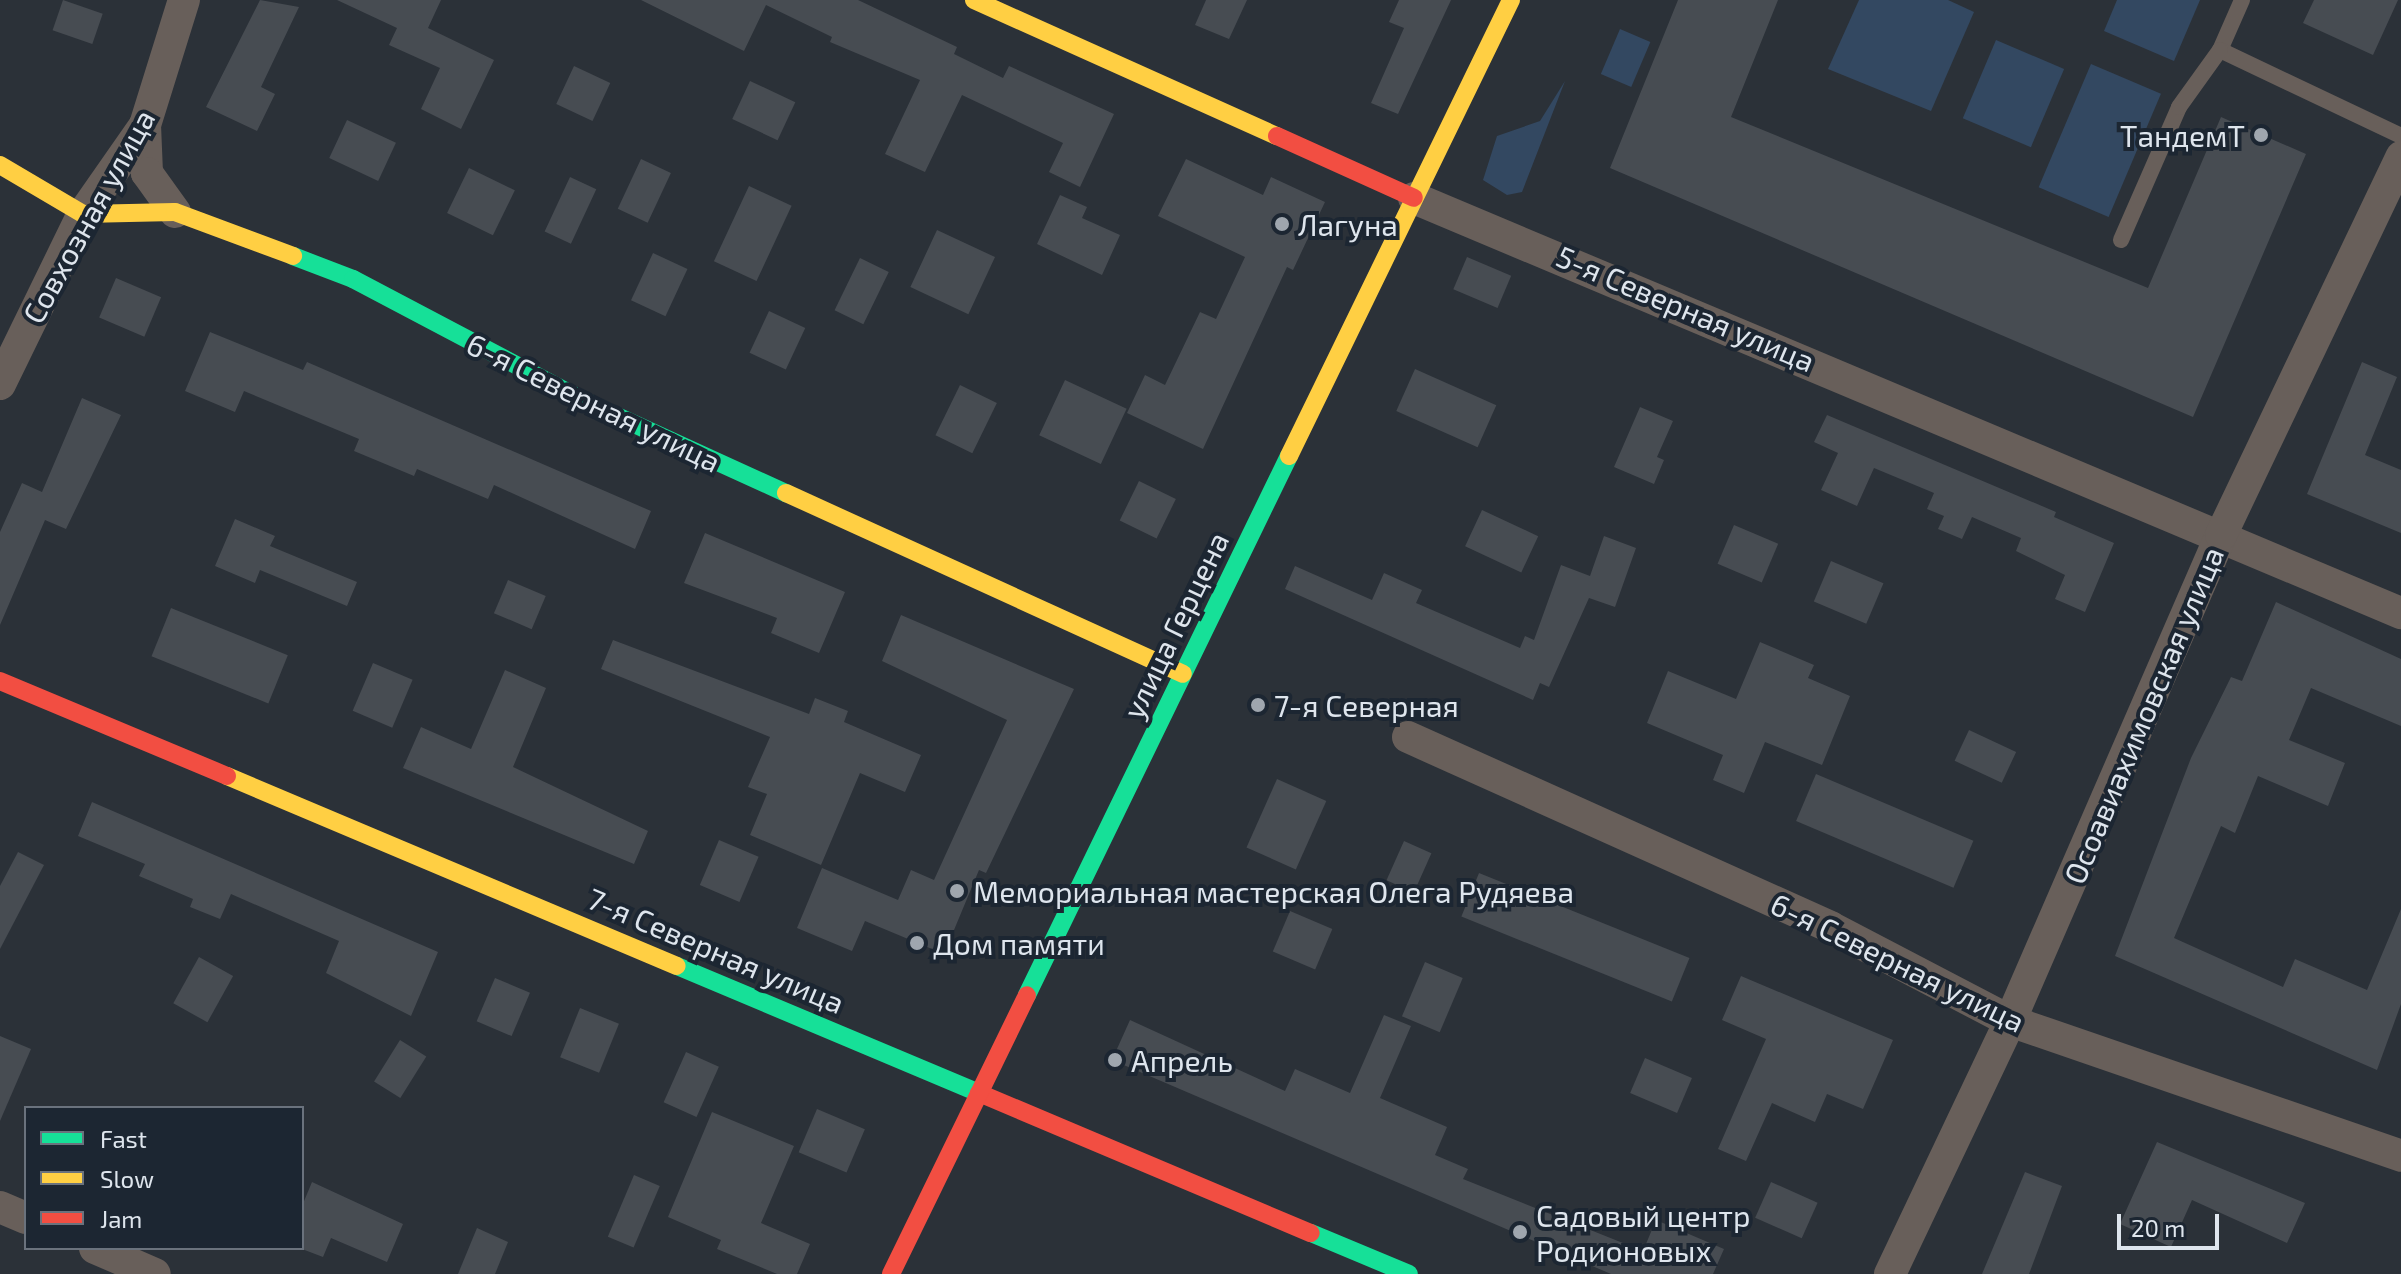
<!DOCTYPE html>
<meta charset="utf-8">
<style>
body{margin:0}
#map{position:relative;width:2401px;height:1274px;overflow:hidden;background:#2b3138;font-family:"Exo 2",sans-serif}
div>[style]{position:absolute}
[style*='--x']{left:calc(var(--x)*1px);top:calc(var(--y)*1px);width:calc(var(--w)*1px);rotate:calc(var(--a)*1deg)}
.green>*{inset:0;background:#334861;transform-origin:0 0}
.building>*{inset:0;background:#474c52;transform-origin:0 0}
.lane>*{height:16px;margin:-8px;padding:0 8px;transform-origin:8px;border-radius:8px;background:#685f5a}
.street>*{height:32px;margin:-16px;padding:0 16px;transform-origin:16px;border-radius:16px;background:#685f5a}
.fast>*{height:18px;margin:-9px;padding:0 9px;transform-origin:9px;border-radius:9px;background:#16e098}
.slow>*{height:18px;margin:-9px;padding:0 9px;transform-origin:9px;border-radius:9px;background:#ffcf43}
.jam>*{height:18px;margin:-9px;padding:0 9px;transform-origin:9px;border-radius:9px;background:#f24e42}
.dots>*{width:22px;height:22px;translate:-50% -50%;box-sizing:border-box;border:4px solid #1c2632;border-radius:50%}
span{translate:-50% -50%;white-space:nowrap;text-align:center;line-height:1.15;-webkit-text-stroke:8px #1c2632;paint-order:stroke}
.poi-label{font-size:30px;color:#dee5ed}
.right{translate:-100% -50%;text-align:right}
.left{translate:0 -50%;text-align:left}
.street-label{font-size:30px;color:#dee5ed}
.legend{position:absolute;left:24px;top:1106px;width:280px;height:144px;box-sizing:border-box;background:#1c2632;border:2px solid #6a727d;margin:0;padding:10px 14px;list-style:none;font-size:24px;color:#dee5ed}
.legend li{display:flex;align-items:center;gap:16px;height:40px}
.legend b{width:40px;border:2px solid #6a727d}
.scale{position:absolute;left:2117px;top:1214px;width:102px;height:36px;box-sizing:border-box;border:4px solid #dee5ed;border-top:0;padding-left:10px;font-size:24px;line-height:28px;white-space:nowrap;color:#dee5ed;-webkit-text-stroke:6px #1c2632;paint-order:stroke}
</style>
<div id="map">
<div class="green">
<div style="clip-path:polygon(1859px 0,1948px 0,1974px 12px,1931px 111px,1828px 69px)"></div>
<div style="clip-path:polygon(2117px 0,2200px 0,2174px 61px,2104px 31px)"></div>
<div style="left:1620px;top:29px;width:33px;height:49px;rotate:23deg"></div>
<div style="left:1996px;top:40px;width:74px;height:85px;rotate:23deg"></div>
<div style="left:2091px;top:64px;width:76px;height:134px;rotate:23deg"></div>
<div style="clip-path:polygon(1565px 81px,1522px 192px,1507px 195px,1483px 180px,1497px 136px,1540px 121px)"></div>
</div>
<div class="building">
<div style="left:63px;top:0;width:42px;height:32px;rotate:19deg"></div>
<div style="clip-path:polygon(260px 0,299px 7px,261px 87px,275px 94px,257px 131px,206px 107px)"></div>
<div style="clip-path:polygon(337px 0,441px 0,428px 28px,494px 60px,461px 129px,421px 109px,440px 68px,389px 45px,397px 28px)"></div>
<div style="clip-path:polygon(641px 0,858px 0,957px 47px,954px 54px,1003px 78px,1009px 66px,1114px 114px,1080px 187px,1049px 172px,1063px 143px,962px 95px,925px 172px,885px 154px,920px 80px,830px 42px,832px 37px,766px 5px,744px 51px)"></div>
<div style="clip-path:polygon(1206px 0,1247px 0,1229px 39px,1195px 25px)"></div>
<div style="clip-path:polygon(1399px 0,1451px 0,1398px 114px,1371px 103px,1404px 28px,1389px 22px)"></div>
<div style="clip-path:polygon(1678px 0,1778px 0,1731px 117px,2148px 288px,2221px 117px,2306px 154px,2193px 417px,1610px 168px)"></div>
<div style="clip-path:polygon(2314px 0,2398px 0,2373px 55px,2303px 23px)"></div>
<div style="left:574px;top:66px;width:40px;height:42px;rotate:25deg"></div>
<div style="left:750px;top:81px;width:50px;height:42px;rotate:25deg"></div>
<div style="left:347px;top:120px;width:54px;height:42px;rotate:25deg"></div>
<div style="left:641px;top:159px;width:33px;height:55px;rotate:25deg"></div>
<div style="clip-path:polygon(1186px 159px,1263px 195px,1271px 177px,1325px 202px,1293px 270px,1287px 267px,1203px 449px,1127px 413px,1145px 375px,1165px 385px,1200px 312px,1216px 319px,1245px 257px,1158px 216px)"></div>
<div style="left:469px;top:168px;width:51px;height:50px;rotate:26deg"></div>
<div style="left:570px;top:177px;width:29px;height:60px;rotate:25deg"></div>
<div style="left:749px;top:186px;width:47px;height:83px;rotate:25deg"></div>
<div style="clip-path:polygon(1060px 195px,1087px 207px,1082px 218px,1120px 235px,1102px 275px,1037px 244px)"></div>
<div style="left:937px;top:230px;width:64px;height:63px;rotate:25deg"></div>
<div style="left:653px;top:253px;width:38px;height:52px;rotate:25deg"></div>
<div style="left:1467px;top:257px;width:48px;height:35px;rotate:23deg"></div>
<div style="left:860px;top:258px;width:32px;height:58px;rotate:26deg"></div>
<div style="left:116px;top:278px;width:49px;height:43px;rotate:23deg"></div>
<div style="left:769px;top:311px;width:40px;height:46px;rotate:25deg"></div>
<div style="clip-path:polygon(210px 332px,303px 370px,307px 362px,651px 511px,635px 549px,494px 485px,488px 499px,417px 469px,414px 476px,354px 451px,359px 439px,244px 391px,235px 412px,185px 391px)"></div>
<div style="clip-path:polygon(2362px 362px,2397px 377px,2365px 455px,2401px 470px,2401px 533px,2307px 494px)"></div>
<div style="left:1415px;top:369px;width:89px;height:46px;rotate:24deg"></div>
<div style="left:1065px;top:380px;width:68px;height:61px;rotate:25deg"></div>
<div style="left:960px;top:385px;width:41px;height:56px;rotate:26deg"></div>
<div style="clip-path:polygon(82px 398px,121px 415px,66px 529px,45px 520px,0 625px,0 532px,22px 483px,42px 492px)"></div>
<div style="clip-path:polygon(1640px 407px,1673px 421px,1657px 457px,1664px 460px,1654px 484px,1614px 467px)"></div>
<div style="clip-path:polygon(1827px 415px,2056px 512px,2054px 517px,2114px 543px,2085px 612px,2055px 599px,2065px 575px,2016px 551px,2021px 538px,1972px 517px,1962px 539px,1938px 529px,1944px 516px,1927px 509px,1934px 493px,1874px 468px,1857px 506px,1821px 490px,1838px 453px,1814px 442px)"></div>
<div style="left:1139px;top:481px;width:41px;height:44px;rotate:26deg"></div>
<div style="left:1482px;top:510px;width:62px;height:40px;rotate:25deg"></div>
<div style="clip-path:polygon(235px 519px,275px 536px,270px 546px,357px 582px,347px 606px,260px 570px,255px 583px,215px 566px)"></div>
<div style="left:1734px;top:525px;width:48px;height:42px;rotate:23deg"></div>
<div style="clip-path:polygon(705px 533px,845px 592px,819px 653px,771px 633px,777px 618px,684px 583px)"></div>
<div style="clip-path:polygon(1604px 536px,1636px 548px,1615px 607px,1589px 598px,1549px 687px,1540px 683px,1533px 700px,1285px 589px,1295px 566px,1372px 600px,1384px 573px,1422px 590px,1416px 603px,1520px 648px,1525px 636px,1534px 640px,1561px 565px,1590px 576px)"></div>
<div style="left:1831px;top:561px;width:57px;height:44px;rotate:23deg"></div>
<div style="left:508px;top:580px;width:41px;height:36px;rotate:23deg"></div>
<div style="clip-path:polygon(2276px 602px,2401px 659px,2401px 726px,2311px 688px,2289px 740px,2345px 763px,2328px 806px,2258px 776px,2235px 833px,2221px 826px,2174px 938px,2283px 987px,2295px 959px,2367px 990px,2401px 909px,2401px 1004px,2377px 1070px,2115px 956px,2191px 758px,2231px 677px,2242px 681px)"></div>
<div style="left:171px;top:608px;width:126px;height:52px;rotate:22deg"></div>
<div style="clip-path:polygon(901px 615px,1074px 689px,986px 873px,979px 870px,944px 954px,865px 921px,852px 951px,797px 928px,822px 868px,898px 900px,911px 870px,934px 880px,1007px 720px,882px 661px)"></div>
<div style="clip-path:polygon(613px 640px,809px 714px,815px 698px,848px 711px,844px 722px,921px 755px,905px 792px,860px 773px,821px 865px,750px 835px,767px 794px,748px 787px,770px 737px,601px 669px)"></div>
<div style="clip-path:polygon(1760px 642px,1814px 665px,1808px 678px,1850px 696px,1822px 765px,1765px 742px,1744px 793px,1713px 780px,1723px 755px,1647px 723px,1668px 671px,1736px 699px)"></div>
<div style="left:373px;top:663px;width:43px;height:52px;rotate:23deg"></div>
<div style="clip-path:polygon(505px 670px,546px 688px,513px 767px,648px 831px,634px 864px,403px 768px,421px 727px,471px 749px)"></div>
<div style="left:1969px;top:730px;width:52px;height:34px;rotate:25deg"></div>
<div style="left:1816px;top:774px;width:171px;height:51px;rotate:23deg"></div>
<div style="left:1277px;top:779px;width:54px;height:75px;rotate:24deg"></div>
<div style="clip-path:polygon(92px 802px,438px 952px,411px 1016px,326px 973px,339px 941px,231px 894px,220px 919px,190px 907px,193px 899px,139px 876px,145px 864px,78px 836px)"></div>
<div style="left:719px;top:840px;width:43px;height:49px;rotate:23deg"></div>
<div style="left:1404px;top:841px;width:30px;height:43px;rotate:24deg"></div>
<div style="clip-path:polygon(18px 852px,44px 865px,0 949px,0 886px)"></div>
<div style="left:1479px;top:873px;width:227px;height:47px;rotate:22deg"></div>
<div style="left:1290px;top:911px;width:46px;height:44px;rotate:23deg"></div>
<div style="left:199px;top:957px;width:39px;height:53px;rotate:29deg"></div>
<div style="left:1425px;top:962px;width:41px;height:59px;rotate:23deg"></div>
<div style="clip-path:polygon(1741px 976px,1893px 1040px,1863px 1109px,1827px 1094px,1815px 1122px,1772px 1103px,1746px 1161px,1718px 1149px,1766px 1039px,1722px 1020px)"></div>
<div style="left:495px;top:978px;width:38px;height:47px;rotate:23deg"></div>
<div style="left:580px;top:1008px;width:42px;height:53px;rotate:22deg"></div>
<div style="clip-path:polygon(1384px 1015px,1411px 1026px,1380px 1098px,1447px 1127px,1435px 1155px,1468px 1169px,1463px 1179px,1643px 1251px,1656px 1220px,1724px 1249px,1713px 1274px,1611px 1274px,1112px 1060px,1130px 1020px,1285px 1091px,1295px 1069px,1350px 1093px)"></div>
<div style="clip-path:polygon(0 1036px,31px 1049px,0 1121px)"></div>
<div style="left:400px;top:1040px;width:31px;height:49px;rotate:32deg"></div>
<div style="left:686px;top:1052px;width:36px;height:55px;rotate:24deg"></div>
<div style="left:1645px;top:1058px;width:51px;height:38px;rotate:23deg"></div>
<div style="left:817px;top:1109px;width:52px;height:47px;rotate:23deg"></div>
<div style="clip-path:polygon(712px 1112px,794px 1146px,761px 1223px,810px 1244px,797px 1274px,777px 1274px,717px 1249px,721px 1240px,668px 1217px)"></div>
<div style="clip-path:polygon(2157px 1142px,2305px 1203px,2287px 1243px,2192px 1200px,2171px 1247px,2120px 1224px)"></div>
<div style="clip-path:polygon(2025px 1172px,2062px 1186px,2029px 1274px,1982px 1274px)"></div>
<div style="left:634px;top:1175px;width:28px;height:67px;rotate:23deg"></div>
<div style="clip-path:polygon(312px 1182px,403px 1224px,387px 1262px,331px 1238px,323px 1257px,302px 1249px,302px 1206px)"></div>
<div style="left:1771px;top:1182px;width:51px;height:39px;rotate:24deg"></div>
<div style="clip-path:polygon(477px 1228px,508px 1242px,495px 1274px,458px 1274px)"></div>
</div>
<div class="lane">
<div style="--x:2242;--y:0;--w:55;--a:113.7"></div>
<div style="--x:2220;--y:50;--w:200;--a:25.4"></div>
<div style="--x:2121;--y:240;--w:145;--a:-66.4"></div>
<div style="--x:2179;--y:107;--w:70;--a:-54.3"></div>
</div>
<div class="street">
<div style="--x:145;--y:125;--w:48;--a:87.6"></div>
<div style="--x:147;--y:173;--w:48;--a:54.3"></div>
<div style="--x:1414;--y:198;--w:1071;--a:22.81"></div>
<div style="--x:0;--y:384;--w:189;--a:-64"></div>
<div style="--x:83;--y:214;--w:108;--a:-55.1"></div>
<div style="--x:145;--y:125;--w:131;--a:-72.7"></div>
<div style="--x:1408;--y:737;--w:463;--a:24.2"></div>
<div style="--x:1830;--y:927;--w:203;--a:27.6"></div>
<div style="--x:2010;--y:1021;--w:414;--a:19"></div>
<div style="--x:0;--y:1207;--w:28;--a:23"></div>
<div style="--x:95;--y:1248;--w:65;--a:23.4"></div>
<div style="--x:1890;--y:1274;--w:280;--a:-64.6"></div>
<div style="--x:2010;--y:1021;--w:530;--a:-66.53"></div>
<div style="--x:2221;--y:535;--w:419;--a:-64.5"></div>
</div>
<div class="fast">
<div style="--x:293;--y:256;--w:64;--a:21"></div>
<div style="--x:353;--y:279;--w:263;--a:27.8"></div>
<div style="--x:586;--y:402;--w:220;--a:24.5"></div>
<div style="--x:677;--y:966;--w:328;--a:22.8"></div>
<div style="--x:1027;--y:995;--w:599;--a:-64.08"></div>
<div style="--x:1311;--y:1233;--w:106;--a:22.7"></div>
</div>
<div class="slow">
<div style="--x:974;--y:0;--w:332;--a:24.2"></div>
<div style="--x:0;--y:165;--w:96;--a:30.6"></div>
<div style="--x:83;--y:214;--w:92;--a:-1.2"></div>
<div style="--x:175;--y:212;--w:126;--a:20.4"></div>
<div style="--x:1289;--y:456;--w:507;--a:-64.04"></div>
<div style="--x:786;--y:493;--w:436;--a:24.5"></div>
<div style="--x:227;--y:776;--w:488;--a:22.9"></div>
</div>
<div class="jam">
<div style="--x:1277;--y:136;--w:150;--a:24.3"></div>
<div style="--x:0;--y:681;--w:246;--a:22.7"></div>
<div style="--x:979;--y:1093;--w:360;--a:22.9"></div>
<div style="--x:891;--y:1274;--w:310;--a:-64"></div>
</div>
<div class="dots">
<div style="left:2261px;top:135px;background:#9fa6ae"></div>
<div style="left:1282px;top:224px;background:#9fa6ae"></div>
<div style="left:1258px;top:705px;background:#9fa6ae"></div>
<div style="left:957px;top:891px;background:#9fa6ae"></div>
<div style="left:917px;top:943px;background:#9fa6ae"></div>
<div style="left:1115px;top:1060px;background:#9fa6ae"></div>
<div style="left:1520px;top:1232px;background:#9fa6ae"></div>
</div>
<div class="poi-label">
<span class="right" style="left:2245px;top:135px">ТандемТ</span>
<span class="left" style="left:1298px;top:224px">Лагуна</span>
<span class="left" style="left:1274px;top:705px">7-я Северная</span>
<span class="left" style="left:973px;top:891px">Мемориальная мастерская Олега Рудяева</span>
<span class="left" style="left:933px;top:943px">Дом памяти</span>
<span class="left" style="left:1131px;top:1060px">Апрель</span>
<span class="left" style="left:1536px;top:1232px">Садовый центр<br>Родионовых</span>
</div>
<div class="street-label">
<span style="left:88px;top:216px;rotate:-61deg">Совхозная улица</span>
<span style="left:1686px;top:308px;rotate:23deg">5-я Северная улица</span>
<span style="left:594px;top:402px;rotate:26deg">6-я Северная улица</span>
<span style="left:1175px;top:625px;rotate:-64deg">улица Герцена</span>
<span style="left:2143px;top:715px;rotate:-67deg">Осоавиахимовская улица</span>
<span style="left:716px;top:950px;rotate:23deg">7-я Северная улица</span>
<span style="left:1898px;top:962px;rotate:26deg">6-я Северная улица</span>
</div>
<ul class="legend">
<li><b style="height:10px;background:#16e098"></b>Fast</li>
<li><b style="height:10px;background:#ffcf43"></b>Slow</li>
<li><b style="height:10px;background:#f24e42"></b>Jam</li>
</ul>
<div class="scale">20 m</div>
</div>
